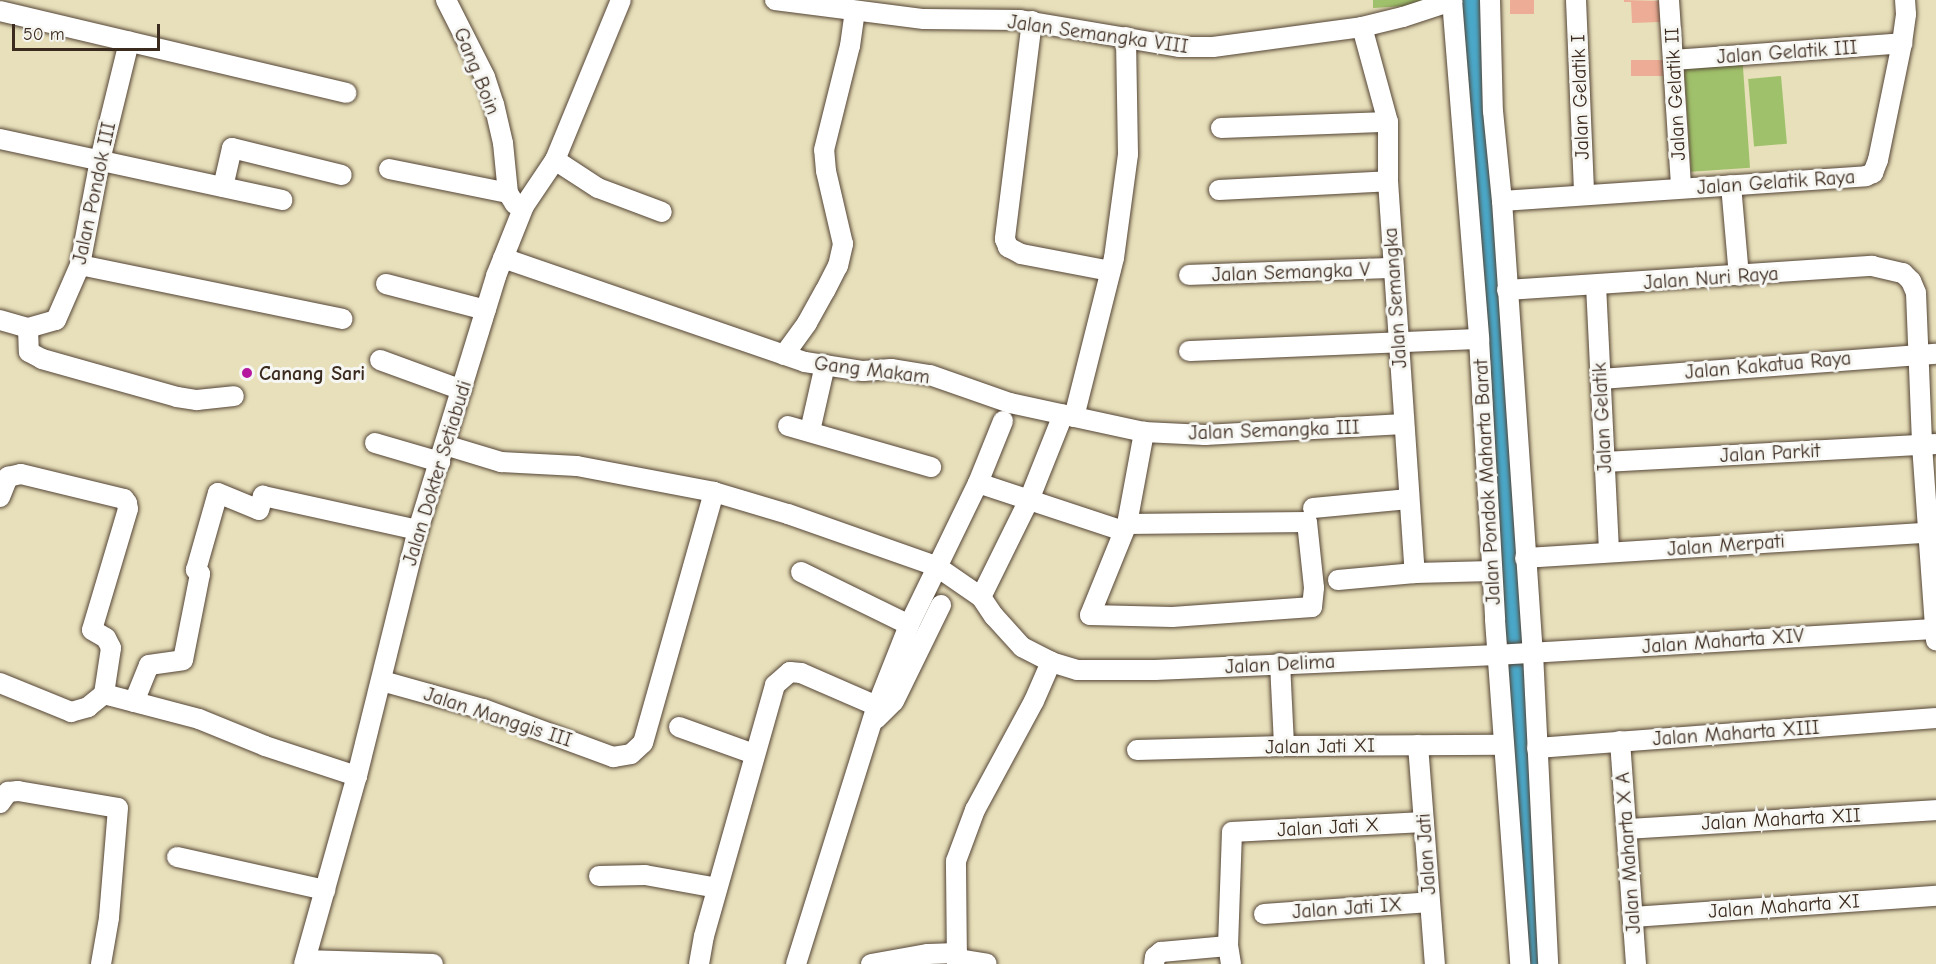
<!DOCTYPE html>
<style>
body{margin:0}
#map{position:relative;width:1936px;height:964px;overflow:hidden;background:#e8e0bb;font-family:"Comic Neue",sans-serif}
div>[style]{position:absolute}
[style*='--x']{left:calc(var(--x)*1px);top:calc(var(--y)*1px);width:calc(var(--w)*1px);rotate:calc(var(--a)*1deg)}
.green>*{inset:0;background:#a0c16b;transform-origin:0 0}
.river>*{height:36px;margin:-18px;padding:0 18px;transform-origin:18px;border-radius:18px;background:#4aa8c9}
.building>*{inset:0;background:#ecac95;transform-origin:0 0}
.roads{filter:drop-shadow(0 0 2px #554536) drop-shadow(0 0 2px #554536)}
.minor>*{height:20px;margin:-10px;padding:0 10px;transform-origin:10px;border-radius:10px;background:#fff}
.dots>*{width:16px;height:16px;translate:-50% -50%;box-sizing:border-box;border:3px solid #f6f6f2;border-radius:50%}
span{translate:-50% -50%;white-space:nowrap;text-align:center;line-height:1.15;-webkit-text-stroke:6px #f6f6f2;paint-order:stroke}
.street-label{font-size:20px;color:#3b2a1e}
.poi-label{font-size:20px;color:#3b2a1e;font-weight:700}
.left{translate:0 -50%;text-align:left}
.scale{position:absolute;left:12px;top:24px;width:148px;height:27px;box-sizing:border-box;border:3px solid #3b2a1e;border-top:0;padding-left:8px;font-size:18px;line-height:21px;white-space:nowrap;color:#3b2a1e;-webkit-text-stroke:4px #f6f6f2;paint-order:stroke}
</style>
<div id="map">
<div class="green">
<div style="clip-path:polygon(1373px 0,1437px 0,1437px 4px,1373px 8px)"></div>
<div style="left:1742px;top:53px;width:115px;height:59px;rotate:86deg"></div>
<div style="left:1781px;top:76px;width:68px;height:33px;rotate:85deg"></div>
</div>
<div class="river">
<div style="--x:1472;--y:0;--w:523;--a:85.73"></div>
<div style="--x:1511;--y:522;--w:443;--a:86.6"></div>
</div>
<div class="building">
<div style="left:1510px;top:0;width:24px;height:14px"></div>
<div style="clip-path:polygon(1624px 0,1660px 1px,1660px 22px,1632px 23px,1631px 2px,1624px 2px)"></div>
<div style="left:1668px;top:60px;width:16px;height:37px;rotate:90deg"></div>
</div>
<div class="roads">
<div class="minor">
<div style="--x:446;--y:0;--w:86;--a:63.1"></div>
<div style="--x:485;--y:77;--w:28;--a:72"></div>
<div style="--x:494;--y:104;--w:40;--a:77"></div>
<div style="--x:503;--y:143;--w:50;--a:84.3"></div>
<div style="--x:508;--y:193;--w:13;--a:58"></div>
<div style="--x:515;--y:204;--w:9;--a:13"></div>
<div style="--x:775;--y:0;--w:150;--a:7.3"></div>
<div style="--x:924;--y:19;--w:96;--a:0.6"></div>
<div style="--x:1020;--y:20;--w:161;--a:9.6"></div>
<div style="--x:1179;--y:47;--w:34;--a:0"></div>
<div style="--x:1213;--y:47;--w:150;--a:-7.6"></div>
<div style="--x:1362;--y:27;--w:42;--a:-13.7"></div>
<div style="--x:1403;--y:17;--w:52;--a:-18.1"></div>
<div style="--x:1452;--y:0;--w:340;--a:85.4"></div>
<div style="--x:1479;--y:339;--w:281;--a:86.7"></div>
<div style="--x:1495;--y:620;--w:345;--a:85.8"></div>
<div style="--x:1490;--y:0;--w:111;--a:88.5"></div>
<div style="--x:1493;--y:111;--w:90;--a:84.3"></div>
<div style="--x:1502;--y:201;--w:453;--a:86.1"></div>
<div style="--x:1533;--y:653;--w:311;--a:87.2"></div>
<div style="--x:1576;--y:0;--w:194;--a:87.6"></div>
<div style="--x:1669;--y:0;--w:188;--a:86.3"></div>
<div style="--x:0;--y:11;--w:356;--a:13.3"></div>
<div style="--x:1032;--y:21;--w:220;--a:97.1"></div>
<div style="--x:1005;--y:239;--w:9;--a:69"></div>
<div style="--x:1008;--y:247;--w:15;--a:28"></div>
<div style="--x:1021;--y:254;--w:91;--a:10.8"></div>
<div style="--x:1362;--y:27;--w:98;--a:74.7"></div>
<div style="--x:1388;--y:122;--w:59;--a:90"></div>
<div style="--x:1388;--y:181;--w:393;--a:86.1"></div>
<div style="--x:1673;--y:60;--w:230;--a:-4.2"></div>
<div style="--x:1221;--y:128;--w:167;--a:-2.1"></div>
<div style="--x:0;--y:139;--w:289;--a:12.2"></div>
<div style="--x:555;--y:160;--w:51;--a:33.1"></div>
<div style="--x:598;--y:188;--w:68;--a:20.6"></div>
<div style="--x:389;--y:169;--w:121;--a:11.4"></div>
<div style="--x:1731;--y:185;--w:91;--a:85"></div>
<div style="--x:223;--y:187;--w:40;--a:-77"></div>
<div style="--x:232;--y:148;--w:113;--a:13.8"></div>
<div style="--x:1219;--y:190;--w:169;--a:-3"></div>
<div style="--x:1502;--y:201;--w:365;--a:-3.9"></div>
<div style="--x:1866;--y:176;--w:8;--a:-23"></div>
<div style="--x:1873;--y:173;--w:14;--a:-69"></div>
<div style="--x:1878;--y:160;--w:119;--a:-78.4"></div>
<div style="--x:1902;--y:43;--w:29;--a:-82"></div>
<div style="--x:1906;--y:14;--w:14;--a:-94"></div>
<div style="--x:503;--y:258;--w:319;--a:19"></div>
<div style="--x:805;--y:362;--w:59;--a:8.8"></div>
<div style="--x:863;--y:371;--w:28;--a:-4"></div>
<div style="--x:891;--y:369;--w:39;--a:9"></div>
<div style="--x:930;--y:375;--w:85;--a:19.3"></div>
<div style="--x:1010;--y:403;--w:137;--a:12.2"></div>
<div style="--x:1144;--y:432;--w:61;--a:2.8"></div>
<div style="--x:1205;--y:435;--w:199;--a:-3.2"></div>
<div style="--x:80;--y:265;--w:268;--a:11.6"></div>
<div style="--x:1189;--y:275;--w:205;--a:-2"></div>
<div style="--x:386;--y:284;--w:103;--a:14.6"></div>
<div style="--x:1596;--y:285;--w:267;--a:87.2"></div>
<div style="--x:1507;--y:290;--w:366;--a:-3.8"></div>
<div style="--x:1872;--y:266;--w:32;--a:13"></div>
<div style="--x:1903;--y:273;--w:11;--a:45"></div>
<div style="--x:1911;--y:281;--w:13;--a:67"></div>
<div style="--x:1916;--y:293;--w:152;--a:87.7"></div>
<div style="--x:1922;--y:445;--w:196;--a:85.9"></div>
<div style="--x:0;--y:320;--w:29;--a:16"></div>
<div style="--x:28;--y:328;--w:29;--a:-16"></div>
<div style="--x:56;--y:320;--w:60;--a:-66.4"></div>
<div style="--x:80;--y:265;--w:107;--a:-79.2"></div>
<div style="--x:100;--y:160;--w:122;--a:-76.2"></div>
<div style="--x:28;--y:328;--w:24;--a:88"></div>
<div style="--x:29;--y:352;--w:15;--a:28"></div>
<div style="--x:42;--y:359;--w:140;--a:15.7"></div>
<div style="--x:177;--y:397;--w:20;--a:9"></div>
<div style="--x:197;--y:400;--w:37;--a:-6"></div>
<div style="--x:1189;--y:351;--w:290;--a:-2.4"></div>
<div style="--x:784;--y:355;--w:39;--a:-54"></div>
<div style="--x:807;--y:323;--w:37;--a:-61"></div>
<div style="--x:825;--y:291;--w:28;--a:-63"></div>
<div style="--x:838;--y:266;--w:23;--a:-77"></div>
<div style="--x:843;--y:244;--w:75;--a:-103.1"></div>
<div style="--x:826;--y:171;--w:21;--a:-95"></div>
<div style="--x:824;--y:150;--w:107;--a:-76"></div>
<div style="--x:850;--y:46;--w:35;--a:-82"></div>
<div style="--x:380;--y:360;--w:87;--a:20.1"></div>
<div style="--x:1601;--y:379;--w:336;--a:-4.3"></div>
<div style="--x:1074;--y:417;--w:164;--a:-75.9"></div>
<div style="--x:1114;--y:258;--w:105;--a:-82.3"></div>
<div style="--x:1128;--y:154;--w:117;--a:-91"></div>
<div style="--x:788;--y:426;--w:149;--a:16"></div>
<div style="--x:810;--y:431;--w:68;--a:-77.2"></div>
<div style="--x:375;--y:443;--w:68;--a:16.3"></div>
<div style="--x:445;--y:445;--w:59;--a:16.9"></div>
<div style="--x:501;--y:462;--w:76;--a:3"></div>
<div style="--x:577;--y:466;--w:139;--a:10.7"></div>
<div style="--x:714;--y:492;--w:77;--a:16.6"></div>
<div style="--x:788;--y:514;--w:157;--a:19.4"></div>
<div style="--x:936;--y:566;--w:55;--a:34.6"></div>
<div style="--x:981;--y:597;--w:23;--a:56"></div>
<div style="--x:994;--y:616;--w:42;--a:47.9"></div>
<div style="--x:1022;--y:647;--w:33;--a:27"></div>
<div style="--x:1051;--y:662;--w:27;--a:17"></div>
<div style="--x:1077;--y:670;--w:78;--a:0"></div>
<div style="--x:1155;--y:670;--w:342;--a:-2.5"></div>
<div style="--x:1497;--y:655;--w:440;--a:-3.4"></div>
<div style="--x:1605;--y:462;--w:331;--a:-3.1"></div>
<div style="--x:978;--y:483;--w:153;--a:18.3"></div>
<div style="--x:0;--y:497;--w:22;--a:-68"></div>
<div style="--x:8;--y:477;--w:13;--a:-13"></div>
<div style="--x:21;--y:474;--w:106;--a:13.6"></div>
<div style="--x:124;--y:499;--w:5;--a:53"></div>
<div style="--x:127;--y:503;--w:6;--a:81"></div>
<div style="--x:128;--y:509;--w:126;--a:106.6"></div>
<div style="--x:92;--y:630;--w:16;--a:30"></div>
<div style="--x:106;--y:638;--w:11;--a:63"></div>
<div style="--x:111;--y:648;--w:47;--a:98.7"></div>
<div style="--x:1313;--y:508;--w:96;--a:-5.4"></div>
<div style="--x:1127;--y:524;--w:180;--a:-0.6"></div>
<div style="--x:1307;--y:522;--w:66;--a:83.9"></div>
<div style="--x:1314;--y:588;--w:19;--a:96"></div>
<div style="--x:1312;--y:607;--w:140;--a:175.9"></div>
<div style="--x:1172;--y:617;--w:82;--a:-178.6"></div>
<div style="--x:1090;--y:615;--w:98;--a:-67.9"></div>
<div style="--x:1127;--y:524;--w:94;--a:-79.5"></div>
<div style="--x:1525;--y:558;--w:412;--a:-3.6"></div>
<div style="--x:801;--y:572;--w:120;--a:26.1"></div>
<div style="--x:1338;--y:580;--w:77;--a:-5.2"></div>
<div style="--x:1415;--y:573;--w:77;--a:-1.5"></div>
<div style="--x:981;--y:597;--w:108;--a:-63.7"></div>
<div style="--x:1029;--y:500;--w:92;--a:-68.2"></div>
<div style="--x:1280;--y:663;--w:83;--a:87.2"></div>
<div style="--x:382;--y:681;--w:105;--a:15.5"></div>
<div style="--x:483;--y:709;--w:139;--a:20.3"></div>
<div style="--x:613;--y:757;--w:18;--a:-9"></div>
<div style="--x:631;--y:754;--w:16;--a:-43"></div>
<div style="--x:643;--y:743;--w:261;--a:-74.2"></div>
<div style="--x:0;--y:683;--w:77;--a:22.2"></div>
<div style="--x:71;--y:712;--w:18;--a:-16"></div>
<div style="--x:88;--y:707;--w:21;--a:-39"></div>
<div style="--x:104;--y:694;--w:98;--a:14.7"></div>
<div style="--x:199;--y:719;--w:71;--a:22.2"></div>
<div style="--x:265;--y:746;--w:97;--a:18.1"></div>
<div style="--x:134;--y:702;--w:40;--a:-68"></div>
<div style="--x:149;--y:665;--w:34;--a:-8"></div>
<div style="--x:183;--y:660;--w:88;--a:-78.8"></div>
<div style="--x:200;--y:574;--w:6;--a:-135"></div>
<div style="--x:196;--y:570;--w:80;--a:-74.1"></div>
<div style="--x:218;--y:493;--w:44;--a:22.5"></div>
<div style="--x:259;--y:510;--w:15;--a:-74"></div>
<div style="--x:263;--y:496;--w:159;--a:12.4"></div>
<div style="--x:876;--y:719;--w:25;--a:-45"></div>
<div style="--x:894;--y:701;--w:107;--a:-63.9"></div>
<div style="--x:679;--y:727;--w:80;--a:19.8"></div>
<div style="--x:1620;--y:741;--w:224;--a:85.9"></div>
<div style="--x:1418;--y:745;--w:220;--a:85.6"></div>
<div style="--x:1537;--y:748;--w:400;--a:-4.3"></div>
<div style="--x:1137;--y:750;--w:147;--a:-1.6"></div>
<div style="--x:1284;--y:746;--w:220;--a:-0.3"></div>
<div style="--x:0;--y:803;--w:14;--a:-54"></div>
<div style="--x:8;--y:792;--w:10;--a:-6"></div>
<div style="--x:18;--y:791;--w:101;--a:9.6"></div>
<div style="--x:118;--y:808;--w:110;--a:94.7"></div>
<div style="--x:109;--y:918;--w:47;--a:99.9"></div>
<div style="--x:1627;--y:829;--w:310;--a:-3.5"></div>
<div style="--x:177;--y:857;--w:152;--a:12.6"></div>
<div style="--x:599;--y:876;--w:46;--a:-1.2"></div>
<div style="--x:645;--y:875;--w:73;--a:10.2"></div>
<div style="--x:1264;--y:914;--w:166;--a:-4.1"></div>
<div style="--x:1633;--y:917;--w:304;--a:-4"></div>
<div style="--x:957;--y:959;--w:30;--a:9"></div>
<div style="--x:306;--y:960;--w:127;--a:1.8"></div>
<div style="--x:304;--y:964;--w:195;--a:-74.3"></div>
<div style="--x:357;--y:776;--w:253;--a:-76.1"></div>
<div style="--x:418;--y:530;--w:266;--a:-72.9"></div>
<div style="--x:496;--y:276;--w:75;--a:-68.2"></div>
<div style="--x:524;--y:206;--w:55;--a:-56"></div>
<div style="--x:555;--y:160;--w:173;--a:-67.6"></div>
<div style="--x:699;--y:964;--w:28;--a:-80"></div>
<div style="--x:704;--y:936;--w:261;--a:-74.2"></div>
<div style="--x:775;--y:685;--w:20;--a:-41"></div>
<div style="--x:790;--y:672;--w:11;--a:5"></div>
<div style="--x:801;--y:673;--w:83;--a:23.5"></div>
<div style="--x:796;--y:964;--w:270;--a:-72.6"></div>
<div style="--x:877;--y:706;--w:87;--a:-68.4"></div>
<div style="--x:909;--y:625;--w:158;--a:-64.1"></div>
<div style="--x:978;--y:483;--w:67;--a:-68"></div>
<div style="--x:871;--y:964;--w:58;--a:-10"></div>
<div style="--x:928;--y:954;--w:29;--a:-2"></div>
<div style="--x:957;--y:964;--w:103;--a:-90.6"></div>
<div style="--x:956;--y:861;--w:54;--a:-69.6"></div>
<div style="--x:975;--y:810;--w:124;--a:-61.6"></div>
<div style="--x:1034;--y:701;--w:43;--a:-66.4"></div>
<div style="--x:1154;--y:964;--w:7;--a:-82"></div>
<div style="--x:1155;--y:957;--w:8;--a:-40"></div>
<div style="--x:1161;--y:952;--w:67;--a:-5.1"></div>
<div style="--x:1231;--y:964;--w:18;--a:-99"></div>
<div style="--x:1228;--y:946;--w:114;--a:-88"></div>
<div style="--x:1232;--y:832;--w:192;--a:-3"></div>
</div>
</div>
<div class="dots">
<div style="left:247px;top:373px;background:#b5179e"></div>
</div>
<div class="street-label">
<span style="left:1098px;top:34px;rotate:8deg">Jalan Semangka VIII</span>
<span style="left:1787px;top:52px;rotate:-4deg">Jalan Gelatik III</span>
<span style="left:477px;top:71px;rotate:68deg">Gang Boin</span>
<span style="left:1675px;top:94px;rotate:-93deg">Jalan Gelatik II</span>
<span style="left:1580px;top:97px;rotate:-92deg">Jalan Gelatik I</span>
<span style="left:1776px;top:182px;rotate:-4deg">Jalan Gelatik Raya</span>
<span style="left:94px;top:193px;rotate:-78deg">Jalan Pondok III</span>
<span style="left:1291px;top:272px;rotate:-2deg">Jalan Semangka V</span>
<span style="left:1711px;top:278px;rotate:-4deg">Jalan Nuri Raya</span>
<span style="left:1395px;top:298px;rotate:-94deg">Jalan Semangka</span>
<span style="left:1768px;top:365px;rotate:-5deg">Jalan Kakatua Raya</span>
<span style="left:872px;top:370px;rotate:7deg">Gang Makam</span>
<span style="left:1602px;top:418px;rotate:-93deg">Jalan Gelatik</span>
<span style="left:1274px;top:430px;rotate:-2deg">Jalan Semangka III</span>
<span style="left:1770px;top:453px;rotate:-3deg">Jalan Parkit</span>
<span style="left:437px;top:473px;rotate:-73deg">Jalan Dokter Setiabudi</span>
<span style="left:1487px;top:482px;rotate:-93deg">Jalan Pondok Maharta Barat</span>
<span style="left:1726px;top:545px;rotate:-4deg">Jalan Merpati</span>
<span style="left:1723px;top:641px;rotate:-4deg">Jalan Maharta XIV</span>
<span style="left:1280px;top:664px;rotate:-3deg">Jalan Delima</span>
<span style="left:498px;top:717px;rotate:18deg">Jalan Manggis III</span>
<span style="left:1736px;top:733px;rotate:-4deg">Jalan Maharta XIII</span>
<span style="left:1320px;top:746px;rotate:-1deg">Jalan Jati XI</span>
<span style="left:1781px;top:819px;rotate:-3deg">Jalan Maharta XII</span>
<span style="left:1328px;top:827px;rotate:-3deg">Jalan Jati X</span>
<span style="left:1628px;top:853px;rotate:-94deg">Jalan Maharta X A</span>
<span style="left:1426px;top:854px;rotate:-94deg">Jalan Jati</span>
<span style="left:1784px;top:906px;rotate:-4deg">Jalan Maharta XI</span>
<span style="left:1347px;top:908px;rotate:-4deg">Jalan Jati IX</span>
</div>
<div class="poi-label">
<span class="left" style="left:259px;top:373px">Canang Sari</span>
</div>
<div class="scale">50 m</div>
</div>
